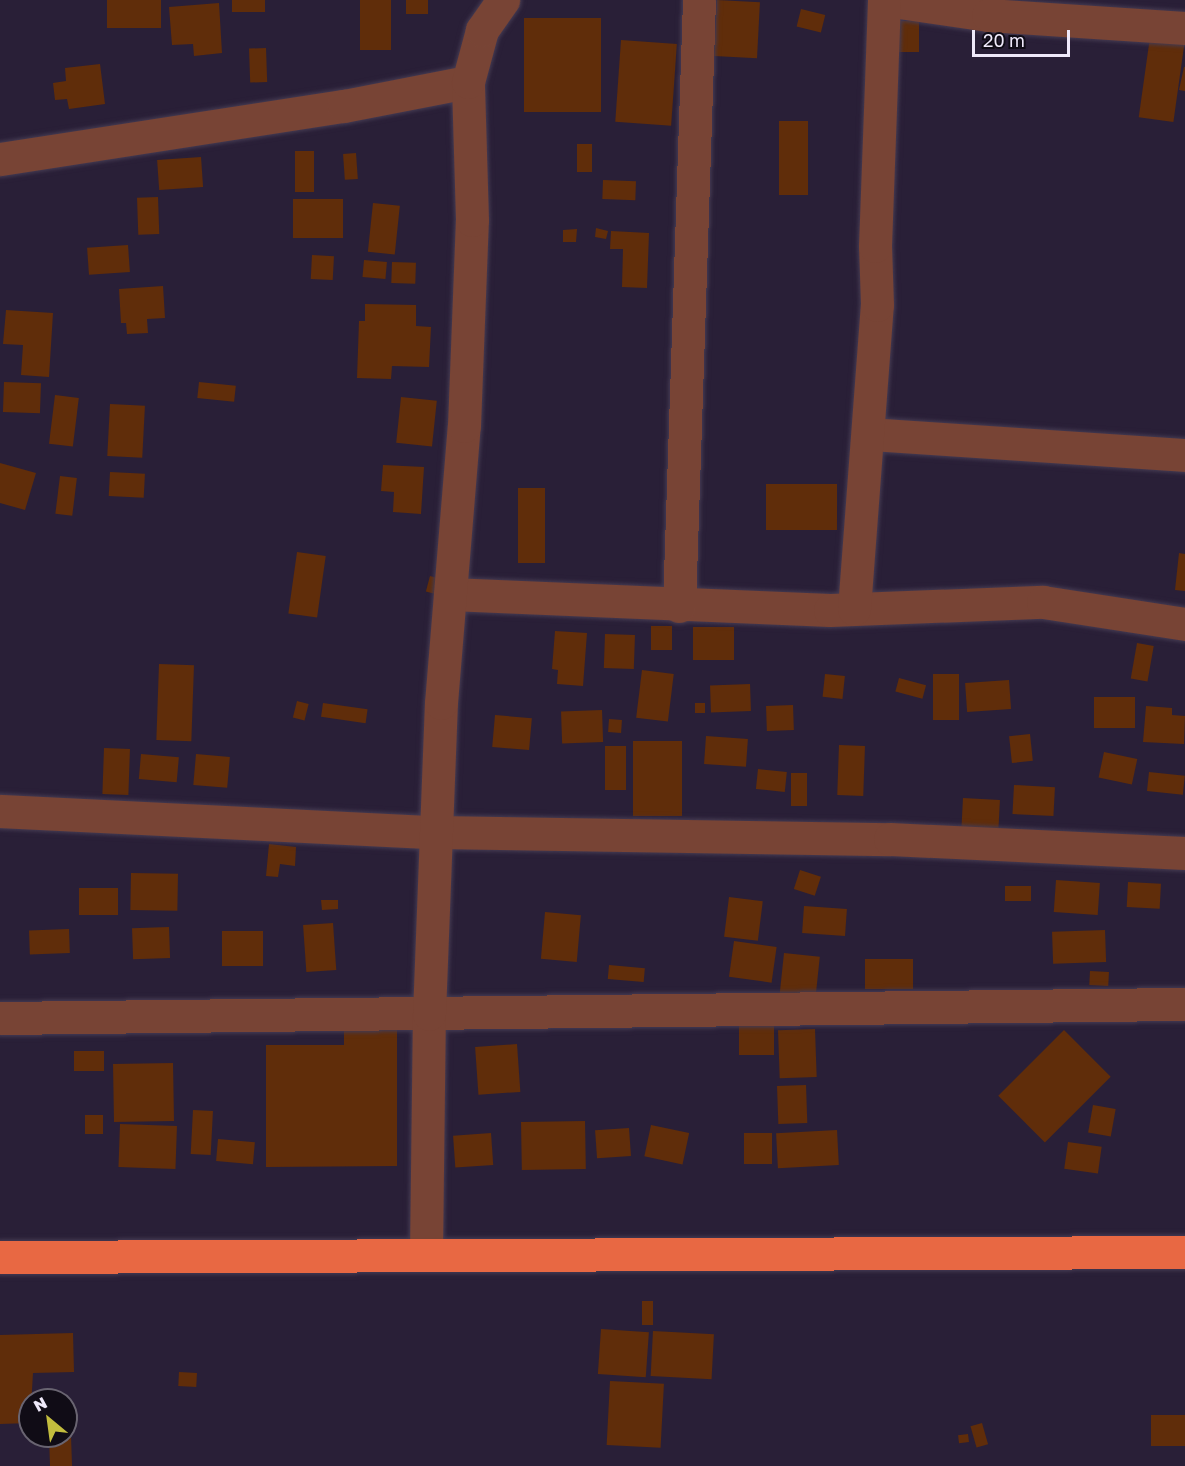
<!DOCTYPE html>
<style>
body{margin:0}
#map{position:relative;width:1185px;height:1466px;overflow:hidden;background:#291f37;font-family:"Golos Text",sans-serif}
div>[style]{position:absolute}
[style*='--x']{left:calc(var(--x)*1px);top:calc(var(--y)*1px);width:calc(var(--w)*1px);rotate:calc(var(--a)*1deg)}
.building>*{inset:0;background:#602d0a;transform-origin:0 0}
.roads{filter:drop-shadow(0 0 2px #453b52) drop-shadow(0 0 2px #453b52)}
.minor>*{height:33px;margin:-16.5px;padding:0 16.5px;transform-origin:16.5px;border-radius:16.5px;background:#784435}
.highway>*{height:33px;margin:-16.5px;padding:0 16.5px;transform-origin:16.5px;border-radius:16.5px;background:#e86843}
span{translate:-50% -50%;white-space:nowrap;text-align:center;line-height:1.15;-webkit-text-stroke:5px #100c16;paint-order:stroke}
.north{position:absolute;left:18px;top:1388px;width:60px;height:60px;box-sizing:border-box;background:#100c16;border:2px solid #696471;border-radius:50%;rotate:331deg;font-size:16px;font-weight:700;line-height:24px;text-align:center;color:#efe9fa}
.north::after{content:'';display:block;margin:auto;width:21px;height:27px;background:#c3bd3e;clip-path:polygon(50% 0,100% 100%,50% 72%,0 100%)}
.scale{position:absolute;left:972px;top:30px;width:98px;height:27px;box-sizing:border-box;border:3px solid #efe9fa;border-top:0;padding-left:8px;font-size:18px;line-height:21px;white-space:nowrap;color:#efe9fa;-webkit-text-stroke:4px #100c16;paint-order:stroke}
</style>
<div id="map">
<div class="building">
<div style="left:107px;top:0;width:54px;height:28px"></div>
<div style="left:232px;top:0;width:33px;height:12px"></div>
<div style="left:360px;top:0;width:31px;height:50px"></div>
<div style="left:406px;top:0;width:22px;height:14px"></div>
<div style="left:717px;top:0;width:43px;height:56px;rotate:3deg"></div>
<div style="clip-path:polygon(219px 3px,222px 53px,194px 56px,193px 44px,172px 45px,169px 7px)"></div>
<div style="left:801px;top:9px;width:25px;height:18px;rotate:14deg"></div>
<div style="left:524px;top:18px;width:77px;height:94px"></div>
<div style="left:893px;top:21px;width:26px;height:31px"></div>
<div style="left:1150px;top:37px;width:35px;height:81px;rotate:8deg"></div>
<div style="left:621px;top:40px;width:56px;height:82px;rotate:4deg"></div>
<div style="left:266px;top:48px;width:34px;height:17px;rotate:88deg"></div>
<div style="clip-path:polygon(100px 64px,105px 104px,69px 109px,67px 99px,55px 100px,53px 83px,66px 81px,65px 68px)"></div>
<div style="clip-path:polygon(1184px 67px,1185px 67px,1185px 91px,1179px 90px)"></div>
<div style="left:779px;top:121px;width:29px;height:74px"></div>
<div style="left:577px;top:144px;width:15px;height:28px"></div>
<div style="left:295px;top:151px;width:19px;height:41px"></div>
<div style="left:356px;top:153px;width:26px;height:13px;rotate:86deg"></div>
<div style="left:201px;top:157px;width:30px;height:44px;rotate:86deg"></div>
<div style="left:603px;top:180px;width:33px;height:19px;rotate:2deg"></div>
<div style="left:158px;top:197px;width:37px;height:21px;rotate:88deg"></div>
<div style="left:293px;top:199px;width:50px;height:39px"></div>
<div style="left:373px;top:203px;width:27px;height:49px;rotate:6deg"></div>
<div style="clip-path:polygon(596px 228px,608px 231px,606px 239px,595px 237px)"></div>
<div style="clip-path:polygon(577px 229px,576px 242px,563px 242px,563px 230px)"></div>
<div style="clip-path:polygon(611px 231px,649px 233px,647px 288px,622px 287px,623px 249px,610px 249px)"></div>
<div style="left:128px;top:245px;width:27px;height:41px;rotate:86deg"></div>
<div style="left:312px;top:255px;width:22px;height:24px;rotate:3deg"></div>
<div style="left:364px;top:260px;width:23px;height:17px;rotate:5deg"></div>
<div style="left:392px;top:262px;width:24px;height:21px;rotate:2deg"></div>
<div style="clip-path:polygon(163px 286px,165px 318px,147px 319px,148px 333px,127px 334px,126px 323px,121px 323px,119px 289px)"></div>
<div style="clip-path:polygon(365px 304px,416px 305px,416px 326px,431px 327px,429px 367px,392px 366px,391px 379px,357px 378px,359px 321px,365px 321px)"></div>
<div style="clip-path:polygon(6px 310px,53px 313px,49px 377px,21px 375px,23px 345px,3px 344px)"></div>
<div style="left:4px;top:382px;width:37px;height:30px;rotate:2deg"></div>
<div style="left:199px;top:382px;width:37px;height:16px;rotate:6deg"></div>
<div style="left:55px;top:395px;width:24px;height:49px;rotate:7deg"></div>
<div style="left:401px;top:397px;width:36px;height:46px;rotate:6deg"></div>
<div style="left:110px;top:404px;width:35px;height:52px;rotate:3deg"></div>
<div style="clip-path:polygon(0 463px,36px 473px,25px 510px,0 503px)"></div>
<div style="clip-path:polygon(383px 465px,424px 467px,421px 514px,393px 512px,394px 492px,381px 491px)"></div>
<div style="left:110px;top:472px;width:35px;height:24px;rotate:3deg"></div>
<div style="left:60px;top:476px;width:17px;height:38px;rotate:7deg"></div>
<div style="left:766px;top:484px;width:71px;height:46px"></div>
<div style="left:518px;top:488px;width:27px;height:75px"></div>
<div style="left:297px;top:552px;width:29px;height:62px;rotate:8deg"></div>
<div style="clip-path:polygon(1179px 553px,1185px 554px,1185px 591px,1175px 590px)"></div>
<div style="left:430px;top:576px;width:16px;height:16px;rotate:15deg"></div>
<div style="left:651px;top:626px;width:21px;height:24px"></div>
<div style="left:734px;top:627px;width:33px;height:41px;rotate:90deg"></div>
<div style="clip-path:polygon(555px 631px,587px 633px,583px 686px,557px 684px,558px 670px,552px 669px)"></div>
<div style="left:605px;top:634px;width:30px;height:34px;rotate:2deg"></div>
<div style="left:1137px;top:643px;width:17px;height:36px;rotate:10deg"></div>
<div style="left:159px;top:664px;width:35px;height:76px;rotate:2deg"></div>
<div style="left:642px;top:670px;width:32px;height:48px;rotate:7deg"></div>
<div style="left:825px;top:674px;width:20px;height:23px;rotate:6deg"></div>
<div style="left:933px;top:674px;width:26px;height:46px"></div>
<div style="left:899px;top:678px;width:28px;height:14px;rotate:15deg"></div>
<div style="left:1009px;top:680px;width:29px;height:44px;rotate:86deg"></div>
<div style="left:750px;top:684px;width:27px;height:40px;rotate:88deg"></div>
<div style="left:1094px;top:697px;width:41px;height:31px"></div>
<div style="left:297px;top:701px;width:12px;height:17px;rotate:14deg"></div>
<div style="left:323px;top:703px;width:45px;height:14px;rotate:8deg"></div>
<div style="left:695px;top:703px;width:10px;height:10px"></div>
<div style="left:793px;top:705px;width:25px;height:27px;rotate:88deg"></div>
<div style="clip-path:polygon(1146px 706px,1172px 708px,1172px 715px,1185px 716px,1184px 744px,1143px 742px)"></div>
<div style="left:602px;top:710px;width:32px;height:41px;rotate:88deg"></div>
<div style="left:495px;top:715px;width:37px;height:32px;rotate:5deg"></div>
<div style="left:609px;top:719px;width:13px;height:13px;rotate:4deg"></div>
<div style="left:1030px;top:734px;width:27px;height:21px;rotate:84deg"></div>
<div style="left:706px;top:736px;width:42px;height:28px;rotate:4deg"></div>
<div style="left:682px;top:741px;width:75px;height:49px;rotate:90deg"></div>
<div style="left:839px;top:745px;width:26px;height:50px;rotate:2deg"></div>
<div style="left:605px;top:746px;width:21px;height:44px"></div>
<div style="left:104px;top:748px;width:26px;height:46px;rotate:2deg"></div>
<div style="left:1104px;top:752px;width:34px;height:26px;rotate:12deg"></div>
<div style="left:141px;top:754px;width:38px;height:25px;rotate:5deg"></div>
<div style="left:196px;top:754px;width:34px;height:31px;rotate:5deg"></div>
<div style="left:758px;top:769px;width:29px;height:20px;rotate:6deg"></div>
<div style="left:1149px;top:772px;width:36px;height:19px;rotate:6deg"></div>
<div style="left:791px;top:773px;width:16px;height:33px"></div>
<div style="left:1014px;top:785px;width:41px;height:29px;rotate:3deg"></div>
<div style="left:963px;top:798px;width:37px;height:31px;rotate:3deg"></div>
<div style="clip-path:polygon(269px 844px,296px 847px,295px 866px,280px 864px,278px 877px,266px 876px)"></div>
<div style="left:800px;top:870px;width:22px;height:20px;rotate:18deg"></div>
<div style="left:131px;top:873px;width:47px;height:37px;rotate:1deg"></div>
<div style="left:1056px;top:880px;width:44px;height:32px;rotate:4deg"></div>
<div style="left:1128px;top:882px;width:33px;height:25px;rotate:3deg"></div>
<div style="left:1005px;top:886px;width:26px;height:15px"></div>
<div style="left:79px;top:888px;width:39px;height:27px"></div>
<div style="left:729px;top:897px;width:34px;height:40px;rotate:7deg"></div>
<div style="clip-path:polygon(321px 900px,338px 900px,338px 909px,322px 910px)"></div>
<div style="left:804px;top:906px;width:43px;height:27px;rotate:4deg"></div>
<div style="left:545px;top:912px;width:36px;height:47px;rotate:5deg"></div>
<div style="left:333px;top:923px;width:47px;height:30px;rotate:86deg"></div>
<div style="left:169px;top:927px;width:31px;height:37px;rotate:88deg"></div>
<div style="left:69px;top:929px;width:24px;height:40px;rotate:88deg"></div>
<div style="left:1105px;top:930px;width:32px;height:53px;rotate:88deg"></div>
<div style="left:222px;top:931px;width:41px;height:35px"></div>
<div style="left:734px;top:941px;width:43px;height:36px;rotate:8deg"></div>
<div style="left:784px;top:953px;width:36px;height:50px;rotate:6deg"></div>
<div style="left:865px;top:959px;width:48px;height:30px"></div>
<div style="left:609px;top:965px;width:36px;height:14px;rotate:5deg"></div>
<div style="left:1090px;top:971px;width:19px;height:14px;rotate:3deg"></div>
<div style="left:739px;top:1025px;width:35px;height:30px"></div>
<div style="clip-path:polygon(397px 1026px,397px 1166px,266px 1167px,266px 1045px,344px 1045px,344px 1027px)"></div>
<div style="left:815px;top:1029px;width:48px;height:37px;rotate:88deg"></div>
<div style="left:1064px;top:1030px;width:66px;height:93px;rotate:45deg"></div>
<div style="left:517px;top:1044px;width:48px;height:42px;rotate:86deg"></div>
<div style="left:104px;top:1051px;width:20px;height:30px;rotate:90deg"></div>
<div style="left:173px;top:1063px;width:58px;height:60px;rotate:89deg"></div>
<div style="left:806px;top:1085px;width:38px;height:29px;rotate:88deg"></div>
<div style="left:1093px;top:1105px;width:23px;height:28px;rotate:10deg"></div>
<div style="left:193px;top:1110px;width:20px;height:44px;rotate:3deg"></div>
<div style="left:85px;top:1115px;width:18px;height:19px"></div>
<div style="left:585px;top:1121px;width:48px;height:64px;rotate:89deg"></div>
<div style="left:120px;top:1124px;width:57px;height:43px;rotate:2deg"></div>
<div style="left:651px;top:1125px;width:39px;height:32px;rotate:12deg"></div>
<div style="left:629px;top:1128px;width:28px;height:34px;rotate:86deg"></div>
<div style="left:837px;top:1130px;width:35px;height:61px;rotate:87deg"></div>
<div style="left:491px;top:1133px;width:32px;height:38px;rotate:86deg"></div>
<div style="left:744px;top:1133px;width:28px;height:31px"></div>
<div style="left:218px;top:1139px;width:37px;height:22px;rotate:5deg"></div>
<div style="left:1068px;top:1142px;width:34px;height:27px;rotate:8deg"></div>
<div style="left:642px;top:1301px;width:11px;height:24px"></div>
<div style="left:601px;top:1329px;width:48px;height:45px;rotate:4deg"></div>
<div style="left:653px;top:1331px;width:61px;height:45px;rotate:3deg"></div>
<div style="clip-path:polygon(73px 1333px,74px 1372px,33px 1373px,30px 1423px,0 1424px,0 1335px)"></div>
<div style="left:179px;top:1372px;width:18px;height:14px;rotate:3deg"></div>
<div style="left:610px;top:1381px;width:54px;height:64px;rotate:3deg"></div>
<div style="left:1185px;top:1415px;width:31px;height:34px;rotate:90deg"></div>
<div style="left:982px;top:1423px;width:22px;height:12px;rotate:74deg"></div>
<div style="left:968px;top:1434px;width:8px;height:10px;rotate:83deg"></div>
<div style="left:71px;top:1436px;width:30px;height:22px;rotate:88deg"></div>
</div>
<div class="roads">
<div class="minor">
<div style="--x:885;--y:0;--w:104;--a:8.3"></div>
<div style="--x:988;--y:15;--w:197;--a:3.8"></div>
<div style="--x:0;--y:159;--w:348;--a:-8.8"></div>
<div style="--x:344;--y:106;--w:126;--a:-11"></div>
<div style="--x:869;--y:434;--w:317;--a:3.8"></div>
<div style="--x:450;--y:594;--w:380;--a:2.4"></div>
<div style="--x:830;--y:610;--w:213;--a:-2.2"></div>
<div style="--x:1043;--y:602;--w:144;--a:8.8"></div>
<div style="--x:679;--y:606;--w:606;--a:-88.11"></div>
<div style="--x:854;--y:609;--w:305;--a:-85.7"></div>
<div style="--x:877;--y:305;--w:59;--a:-91.9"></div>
<div style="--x:875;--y:246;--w:246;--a:-87.9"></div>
<div style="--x:0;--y:811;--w:437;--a:2.8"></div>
<div style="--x:436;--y:832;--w:454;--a:0.9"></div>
<div style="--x:890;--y:839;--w:295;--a:2.7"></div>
<div style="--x:0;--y:1018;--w:1185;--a:-0.68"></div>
<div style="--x:426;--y:1253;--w:239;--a:-89.3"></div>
<div style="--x:429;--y:1014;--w:311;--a:-87.8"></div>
<div style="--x:441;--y:703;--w:278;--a:-85.3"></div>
<div style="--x:464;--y:426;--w:206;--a:-87.8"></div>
<div style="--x:472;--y:220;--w:138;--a:-91.7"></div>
<div style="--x:468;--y:82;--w:54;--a:-74.9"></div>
<div style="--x:482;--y:30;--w:37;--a:-55"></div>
</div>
<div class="highway">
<div style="--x:0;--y:1257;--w:1185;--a:-0.24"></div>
</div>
</div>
<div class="north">N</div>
<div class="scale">20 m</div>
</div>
